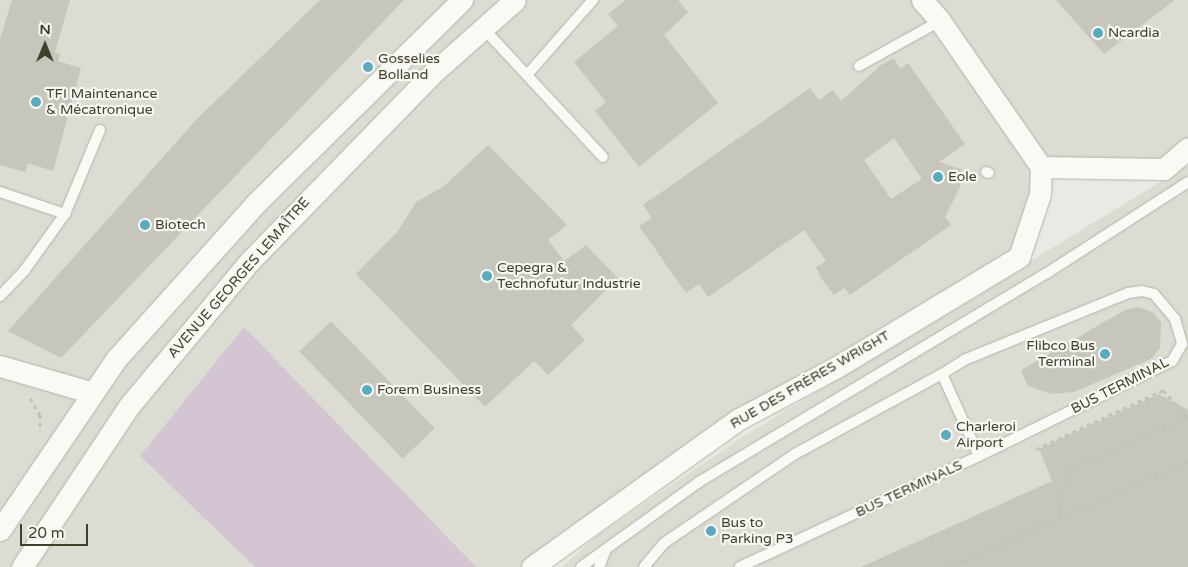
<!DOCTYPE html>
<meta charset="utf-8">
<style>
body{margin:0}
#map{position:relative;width:1188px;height:567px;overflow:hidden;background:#eaeae4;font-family:"Varela Round",sans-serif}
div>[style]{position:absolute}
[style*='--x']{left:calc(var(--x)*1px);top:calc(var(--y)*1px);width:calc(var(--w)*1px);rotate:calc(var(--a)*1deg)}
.built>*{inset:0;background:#dcdcd2}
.green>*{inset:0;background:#d3c6d2}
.building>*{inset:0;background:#c6c6bc;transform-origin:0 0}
.path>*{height:3px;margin-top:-1.5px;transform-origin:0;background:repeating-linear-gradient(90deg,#c2c2ba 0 4px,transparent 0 8px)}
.roads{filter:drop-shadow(0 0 1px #b4b4a9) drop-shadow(0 0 1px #b4b4a9)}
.lane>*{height:10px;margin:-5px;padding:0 5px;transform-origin:5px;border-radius:5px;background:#f9f9f6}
.street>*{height:21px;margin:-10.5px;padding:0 10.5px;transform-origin:10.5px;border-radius:10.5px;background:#f9f9f6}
.dots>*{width:14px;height:14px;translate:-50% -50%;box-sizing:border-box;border:2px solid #f8f7f3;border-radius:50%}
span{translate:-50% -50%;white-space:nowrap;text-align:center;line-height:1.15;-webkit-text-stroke:4.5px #f8f7f3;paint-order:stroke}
.poi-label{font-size:14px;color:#41402d}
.left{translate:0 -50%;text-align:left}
.right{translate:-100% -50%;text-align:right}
.street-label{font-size:14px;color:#41402d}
.north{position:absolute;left:20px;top:20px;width:50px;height:50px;-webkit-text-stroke:4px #f8f7f3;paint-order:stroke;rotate:0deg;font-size:14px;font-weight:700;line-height:20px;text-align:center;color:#41402d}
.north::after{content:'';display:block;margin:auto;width:18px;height:22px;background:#41402d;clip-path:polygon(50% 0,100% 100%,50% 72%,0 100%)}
.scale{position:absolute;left:20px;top:524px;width:68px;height:22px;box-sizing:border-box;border:2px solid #41402d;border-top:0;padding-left:6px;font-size:15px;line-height:18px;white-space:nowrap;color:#41402d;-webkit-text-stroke:4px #f8f7f3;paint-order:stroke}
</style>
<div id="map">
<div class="built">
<div style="clip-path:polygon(0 0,1188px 0,1188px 148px,1164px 169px,1042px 167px,1019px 257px,820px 363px,604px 512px,532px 567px,0 567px)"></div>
<div style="clip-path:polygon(1188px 165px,1188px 567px,562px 567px,594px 538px,739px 439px)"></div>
</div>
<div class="green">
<div style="clip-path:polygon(244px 327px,476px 567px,255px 567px,140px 456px)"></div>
</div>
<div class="building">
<div style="clip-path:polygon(12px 0,70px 0,55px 52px,60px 54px,58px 61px,81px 68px,53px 171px,28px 163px,25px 172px,0 165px,0 39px)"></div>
<div style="clip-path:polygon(320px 0,404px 0,61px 358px,8px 331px,197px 119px)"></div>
<div style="clip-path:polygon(626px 0,678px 0,688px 12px,664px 35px,718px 103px,639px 167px,595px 111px,606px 102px,574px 62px,618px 26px,608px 14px)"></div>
<div style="clip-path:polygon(1056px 0,1175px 0,1104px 54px)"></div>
<div style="clip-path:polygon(evenodd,894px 58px,900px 69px,908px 63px,965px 144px,939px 162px,961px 169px,960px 187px,945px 217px,951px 225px,850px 295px,844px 288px,834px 295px,821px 278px,816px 267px,826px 261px,804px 230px,708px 297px,699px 284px,686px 293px,639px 226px,652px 218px,643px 205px,810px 88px,819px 100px,833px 90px,841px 101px,881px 65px,894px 58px,894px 138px,922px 179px,891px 199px,864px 160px,894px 138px)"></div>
<div style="clip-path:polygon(488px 145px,567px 225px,548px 240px,564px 261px,586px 245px,618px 278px,571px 325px,585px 340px,548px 375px,534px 361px,485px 407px,356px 274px,398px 231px,416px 202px,444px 186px)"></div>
<div style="clip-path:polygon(1139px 307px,1152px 312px,1161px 322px,1160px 348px,1151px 359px,1074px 392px,1051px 394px,1028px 386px,1021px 370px,1125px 310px)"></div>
<div style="left:331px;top:321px;width:149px;height:44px;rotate:46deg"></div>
<div style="clip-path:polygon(1159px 394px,1188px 410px,1188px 567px,861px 567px,1052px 481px,1039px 449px)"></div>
</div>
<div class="path">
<div style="--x:30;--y:398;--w:20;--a:60"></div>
<div style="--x:40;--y:415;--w:16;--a:90"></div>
<div style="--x:1036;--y:449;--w:140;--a:-24.9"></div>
<div style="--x:1163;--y:390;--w:37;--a:47"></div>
<div style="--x:1059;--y:517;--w:48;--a:-80.3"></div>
<div style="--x:1067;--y:470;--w:132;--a:-23.3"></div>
<div style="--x:949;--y:567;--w:261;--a:-23.9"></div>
</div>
<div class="roads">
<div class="lane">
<div style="--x:483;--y:28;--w:176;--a:47.1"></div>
<div style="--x:859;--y:66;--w:93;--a:-29.1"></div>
<div style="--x:527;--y:75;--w:100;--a:-48.7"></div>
<div style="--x:986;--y:172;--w:3;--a:18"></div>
<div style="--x:0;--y:192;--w:69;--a:18.7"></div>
<div style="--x:0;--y:296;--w:35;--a:-46"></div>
<div style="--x:24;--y:271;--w:70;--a:-54.3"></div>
<div style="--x:65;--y:214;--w:91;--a:-67.4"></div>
<div style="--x:942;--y:374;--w:26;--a:-32"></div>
<div style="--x:964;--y:360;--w:177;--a:-22.2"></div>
<div style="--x:1128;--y:293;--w:14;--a:-8"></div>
<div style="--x:1142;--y:291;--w:12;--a:14"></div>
<div style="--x:1154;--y:294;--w:33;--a:50"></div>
<div style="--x:1175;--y:319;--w:26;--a:74"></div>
<div style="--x:1182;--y:344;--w:20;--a:120"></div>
<div style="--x:1172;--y:361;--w:215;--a:153.8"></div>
<div style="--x:581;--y:567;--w:145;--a:-35.8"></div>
<div style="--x:699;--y:482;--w:406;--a:-31"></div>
<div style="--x:1047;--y:273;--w:168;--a:-32.8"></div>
<div style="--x:599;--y:567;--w:18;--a:-68"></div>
<div style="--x:644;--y:567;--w:31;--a:-50"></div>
<div style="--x:664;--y:543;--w:158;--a:-34.2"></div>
<div style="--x:795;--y:454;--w:167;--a:-28.6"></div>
<div style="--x:942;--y:374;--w:90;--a:65.7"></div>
<div style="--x:979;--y:456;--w:264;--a:155.1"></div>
</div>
<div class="street">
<div style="--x:922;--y:0;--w:28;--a:49"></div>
<div style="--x:940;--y:21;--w:178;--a:55.3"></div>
<div style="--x:1041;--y:167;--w:123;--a:0.9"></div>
<div style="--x:1164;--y:169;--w:32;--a:-41"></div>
<div style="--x:0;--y:366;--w:94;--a:16.1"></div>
<div style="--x:0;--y:530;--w:208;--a:-55.8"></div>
<div style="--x:117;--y:358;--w:207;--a:-48.1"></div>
<div style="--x:255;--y:204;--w:291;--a:-44.6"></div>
<div style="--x:22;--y:567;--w:193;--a:-56.4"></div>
<div style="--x:129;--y:406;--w:186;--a:-50.2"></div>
<div style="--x:248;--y:263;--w:267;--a:-45.8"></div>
<div style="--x:434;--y:72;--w:108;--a:-41.6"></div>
<div style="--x:532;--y:567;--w:254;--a:-35.6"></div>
<div style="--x:739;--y:419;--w:109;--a:-28"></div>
<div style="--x:835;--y:368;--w:215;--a:-31.1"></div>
<div style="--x:1019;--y:257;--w:66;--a:-71.6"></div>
<div style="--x:1040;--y:194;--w:27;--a:-88"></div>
</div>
</div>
<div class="dots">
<div style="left:1098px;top:33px;background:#59abc0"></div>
<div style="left:368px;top:67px;background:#59abc0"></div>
<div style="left:36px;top:102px;background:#59abc0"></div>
<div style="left:938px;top:177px;background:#59abc0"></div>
<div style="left:145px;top:225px;background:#59abc0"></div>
<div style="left:487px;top:276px;background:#59abc0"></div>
<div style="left:1105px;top:354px;background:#59abc0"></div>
<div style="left:367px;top:390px;background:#59abc0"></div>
<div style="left:946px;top:435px;background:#59abc0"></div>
<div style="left:711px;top:531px;background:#59abc0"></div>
</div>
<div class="poi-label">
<span class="left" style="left:1108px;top:33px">Ncardia</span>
<span class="left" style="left:378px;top:67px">Gosselies<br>Bolland</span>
<span class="left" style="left:46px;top:102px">TFI Maintenance<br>&amp; Mécatronique</span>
<span class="left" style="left:948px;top:177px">Eole</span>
<span class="left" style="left:155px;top:225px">Biotech</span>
<span class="left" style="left:497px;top:276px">Cepegra &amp;<br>Technofutur Industrie</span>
<span class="right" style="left:1095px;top:354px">Flibco Bus<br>Terminal</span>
<span class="left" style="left:377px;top:390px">Forem Business</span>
<span class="left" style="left:956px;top:435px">Charleroi<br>Airport</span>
<span class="left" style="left:721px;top:531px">Bus to<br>Parking P3</span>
</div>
<div class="street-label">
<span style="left:239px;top:278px;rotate:-49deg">AVENUE GEORGES LEMAÎTRE</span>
<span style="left:810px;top:380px;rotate:-30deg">RUE DES FRÈRES WRIGHT</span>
<span style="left:1120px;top:386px;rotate:-27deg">BUS TERMINAL</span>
<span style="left:909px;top:489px;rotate:-25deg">BUS TERMINALS</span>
</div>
<div class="north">N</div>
<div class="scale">20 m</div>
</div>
